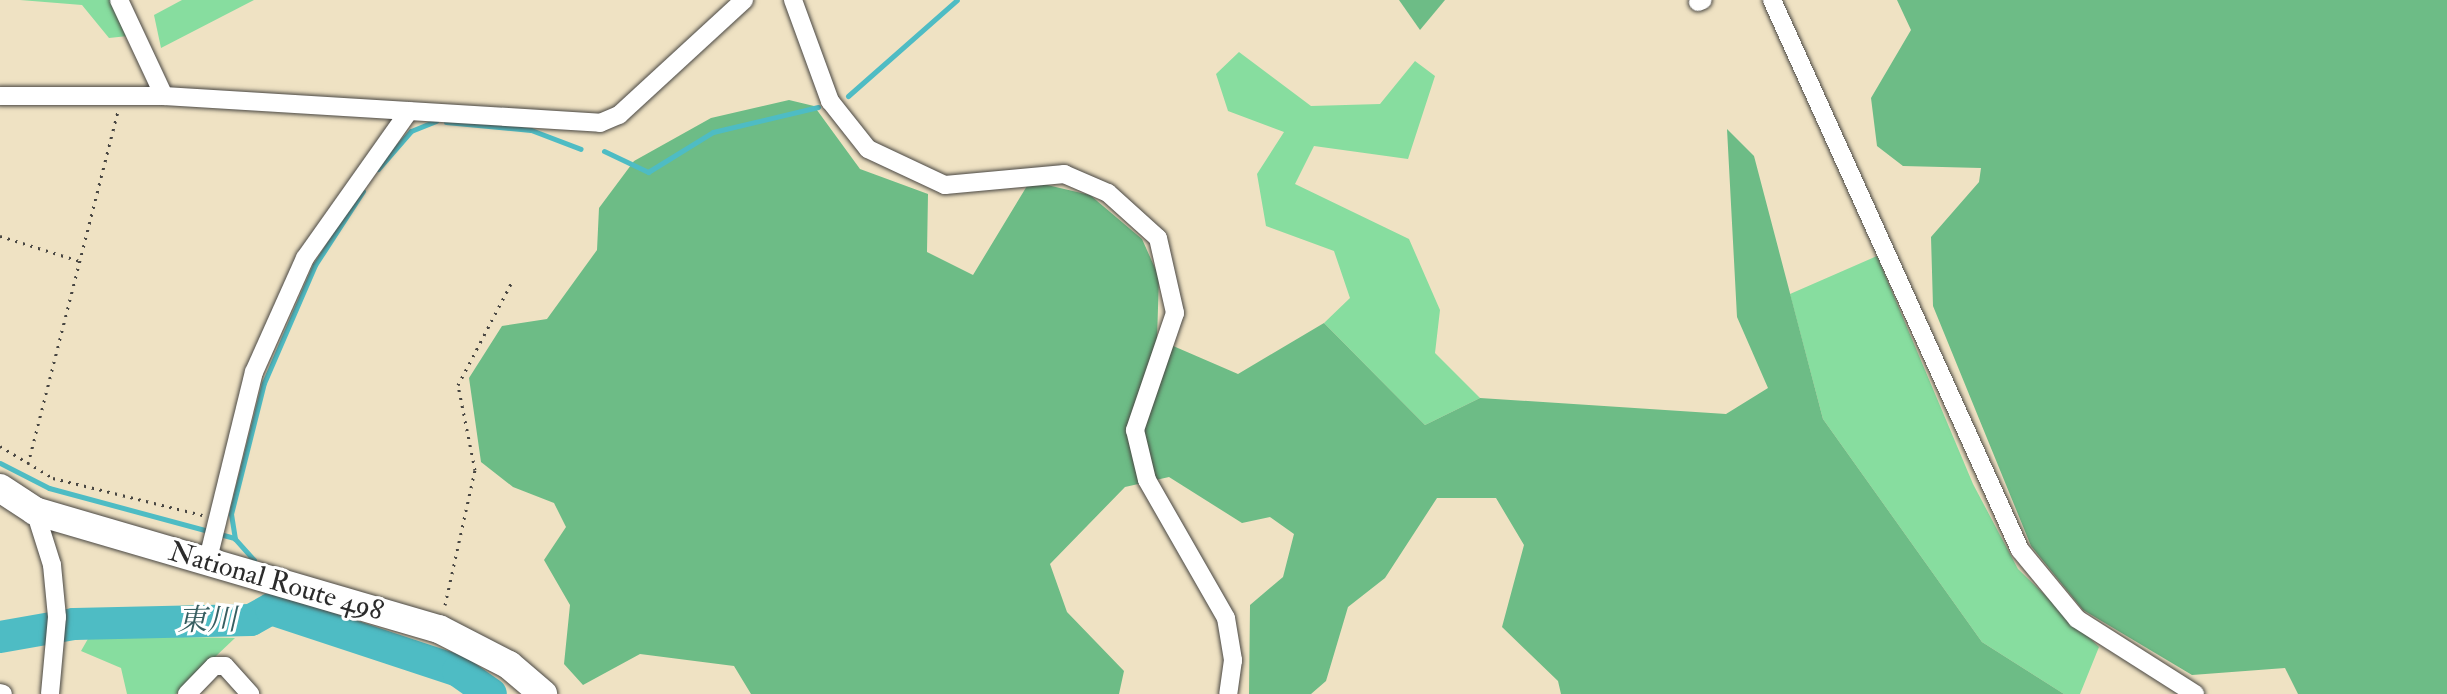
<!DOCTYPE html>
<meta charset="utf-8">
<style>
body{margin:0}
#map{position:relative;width:2447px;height:694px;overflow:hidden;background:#efe2c3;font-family:"IM FELL Double Pica","Noto Serif JP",serif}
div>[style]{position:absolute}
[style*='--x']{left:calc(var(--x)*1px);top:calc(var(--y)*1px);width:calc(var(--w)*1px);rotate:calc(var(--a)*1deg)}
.green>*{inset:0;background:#87dd9f}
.forest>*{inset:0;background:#6dbc86}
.stream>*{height:5px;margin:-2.5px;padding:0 2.5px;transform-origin:2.5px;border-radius:2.5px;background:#4ebcc4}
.river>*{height:32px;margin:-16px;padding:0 16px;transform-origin:16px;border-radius:16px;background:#4ebcc4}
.path>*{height:3px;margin-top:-1.5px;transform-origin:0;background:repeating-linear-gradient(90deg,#484642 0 2px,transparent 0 8px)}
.roads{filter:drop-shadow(0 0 2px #484642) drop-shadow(0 0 2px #484642)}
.minor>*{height:18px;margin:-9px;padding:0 9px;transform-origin:9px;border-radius:9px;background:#fff}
.highway>*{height:28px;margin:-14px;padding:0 14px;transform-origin:14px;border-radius:14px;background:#fff}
span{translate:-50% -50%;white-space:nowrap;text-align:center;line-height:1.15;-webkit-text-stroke:6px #fff;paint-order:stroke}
.street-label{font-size:28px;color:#2b2b2b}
.water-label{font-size:30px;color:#375e61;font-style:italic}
</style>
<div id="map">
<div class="green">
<div style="clip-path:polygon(20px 0,113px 0,128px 36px,109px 38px,82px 5px)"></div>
<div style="clip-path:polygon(182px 0,254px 0,161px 48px,154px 15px)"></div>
<div style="clip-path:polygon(1239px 52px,1311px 106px,1380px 104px,1415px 61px,1435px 76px,1408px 159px,1314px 146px,1295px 184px,1409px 239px,1440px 310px,1435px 353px,1480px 398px,1425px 425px,1324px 323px,1350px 298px,1334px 251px,1266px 226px,1257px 174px,1284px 132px,1228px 111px,1216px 74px)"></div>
<div style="clip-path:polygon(1877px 256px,1973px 484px,2018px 569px,2099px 647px,2080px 694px,2064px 694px,1982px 642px,1823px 419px,1790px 294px)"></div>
<div style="clip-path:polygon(89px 637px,130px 636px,235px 638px,176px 694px,127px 694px,121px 668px,81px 651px)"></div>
</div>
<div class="forest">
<div style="clip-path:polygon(1399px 0,1445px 0,1420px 30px)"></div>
<div style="clip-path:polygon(1897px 0,2447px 0,2447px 694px,2298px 694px,2285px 668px,2192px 675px,2083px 610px,2031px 546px,1933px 306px,1931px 237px,1979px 182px,1981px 168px,1903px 166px,1877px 146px,1871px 98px,1911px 30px)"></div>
<div style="clip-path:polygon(789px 100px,814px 106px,860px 169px,928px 194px,927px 252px,973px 275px,1030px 181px,1090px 195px,1142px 239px,1159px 277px,1157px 339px,1238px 374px,1324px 323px,1425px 425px,1480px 398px,1726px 414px,1768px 388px,1737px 317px,1727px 129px,1754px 156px,1823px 419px,1982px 642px,2064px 694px,1561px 694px,1558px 681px,1502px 627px,1524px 545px,1496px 498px,1437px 498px,1385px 578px,1348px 607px,1326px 681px,1311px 694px,1249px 694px,1250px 605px,1283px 577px,1294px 534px,1270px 517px,1242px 523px,1169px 477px,1125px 487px,1050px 564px,1067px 612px,1124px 671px,1119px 694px,751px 694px,734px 666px,640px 654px,583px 685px,564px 664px,570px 605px,544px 560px,566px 527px,554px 503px,513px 487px,481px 462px,469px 378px,502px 326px,547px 319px,597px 250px,599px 208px,634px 161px,711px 118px)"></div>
</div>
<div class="stream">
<div style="--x:848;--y:96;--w:145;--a:-41.4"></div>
<div style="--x:446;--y:122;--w:85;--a:5.4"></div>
<div style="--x:531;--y:130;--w:53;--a:20.8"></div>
<div style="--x:604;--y:151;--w:49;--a:25.5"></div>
<div style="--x:648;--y:172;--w:76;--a:-31.6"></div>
<div style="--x:713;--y:132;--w:108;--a:-13.4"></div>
<div style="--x:378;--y:169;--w:50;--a:-49"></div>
<div style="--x:411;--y:131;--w:27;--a:-22"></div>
<div style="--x:0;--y:463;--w:55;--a:27"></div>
<div style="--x:49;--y:488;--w:192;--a:15.1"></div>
<div style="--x:254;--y:560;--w:28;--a:-132"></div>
<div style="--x:235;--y:539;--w:25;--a:-99"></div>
<div style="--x:231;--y:514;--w:135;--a:-75.9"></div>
<div style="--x:264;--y:383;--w:129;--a:-66.6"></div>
<div style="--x:315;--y:265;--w:88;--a:-57"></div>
</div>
<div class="river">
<div style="--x:0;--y:637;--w:75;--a:-10"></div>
<div style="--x:74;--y:624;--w:177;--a:-1.3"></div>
<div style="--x:251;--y:620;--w:23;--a:-29"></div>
<div style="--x:271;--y:609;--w:197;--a:18.3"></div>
<div style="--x:458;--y:671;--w:40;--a:34.9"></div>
</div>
<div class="path">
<div style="--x:0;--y:236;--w:84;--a:17.4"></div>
<div style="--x:0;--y:446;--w:62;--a:31.1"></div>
<div style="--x:53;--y:478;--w:154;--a:13.9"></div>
<div style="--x:28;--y:464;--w:363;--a:-75.7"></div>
<div style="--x:445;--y:605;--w:138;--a:-77.5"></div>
<div style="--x:475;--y:470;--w:87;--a:-101.3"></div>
<div style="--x:458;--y:385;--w:119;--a:-62.4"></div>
</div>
<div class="roads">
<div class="minor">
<div style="--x:119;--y:0;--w:106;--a:64.9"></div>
<div style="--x:793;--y:0;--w:108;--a:69.9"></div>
<div style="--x:830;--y:101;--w:61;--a:51.6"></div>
<div style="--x:868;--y:149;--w:85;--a:25.1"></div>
<div style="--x:945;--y:185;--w:120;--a:-5.3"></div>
<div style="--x:1064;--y:174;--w:48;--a:23.4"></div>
<div style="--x:1108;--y:193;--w:67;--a:42"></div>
<div style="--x:1158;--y:238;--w:77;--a:77.2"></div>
<div style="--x:1175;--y:313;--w:124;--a:108.9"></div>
<div style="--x:1135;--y:430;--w:51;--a:76.5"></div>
<div style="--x:1147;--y:480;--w:159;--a:60.2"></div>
<div style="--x:1226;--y:618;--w:43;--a:80.5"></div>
<div style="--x:1233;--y:660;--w:34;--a:98"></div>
<div style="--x:1772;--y:0;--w:603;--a:65.73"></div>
<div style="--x:2020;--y:550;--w:89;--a:50.4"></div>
<div style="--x:2077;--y:619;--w:140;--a:32.4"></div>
<div style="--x:1698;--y:2;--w:5;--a:-22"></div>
<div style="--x:0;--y:96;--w:164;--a:0"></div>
<div style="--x:164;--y:96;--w:437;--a:3.5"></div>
<div style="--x:600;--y:123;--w:21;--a:-23"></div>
<div style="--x:619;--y:115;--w:170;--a:-42.6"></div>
<div style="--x:35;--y:511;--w:57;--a:72.5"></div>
<div style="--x:52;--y:565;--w:52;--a:84.5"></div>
<div style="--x:57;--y:617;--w:77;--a:95.2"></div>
<div style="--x:207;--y:563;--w:197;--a:-76.2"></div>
<div style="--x:254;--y:372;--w:125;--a:-65.9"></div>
<div style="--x:305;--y:258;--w:180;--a:-54.7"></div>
<div style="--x:0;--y:693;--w:3;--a:18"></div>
<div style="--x:187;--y:694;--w:39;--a:-46"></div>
<div style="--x:214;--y:666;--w:11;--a:0"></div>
<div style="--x:225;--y:666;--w:38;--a:48"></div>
</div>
<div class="highway">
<div style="--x:0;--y:488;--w:42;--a:33.3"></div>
<div style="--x:35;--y:511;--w:421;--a:16.3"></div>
<div style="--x:439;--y:629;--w:79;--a:27.2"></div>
<div style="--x:509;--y:665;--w:45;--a:40.5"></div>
</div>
</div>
<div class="street-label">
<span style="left:276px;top:582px;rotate:16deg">National Route 498</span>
</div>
<div class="water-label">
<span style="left:207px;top:621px;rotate:-1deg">東川</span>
</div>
</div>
